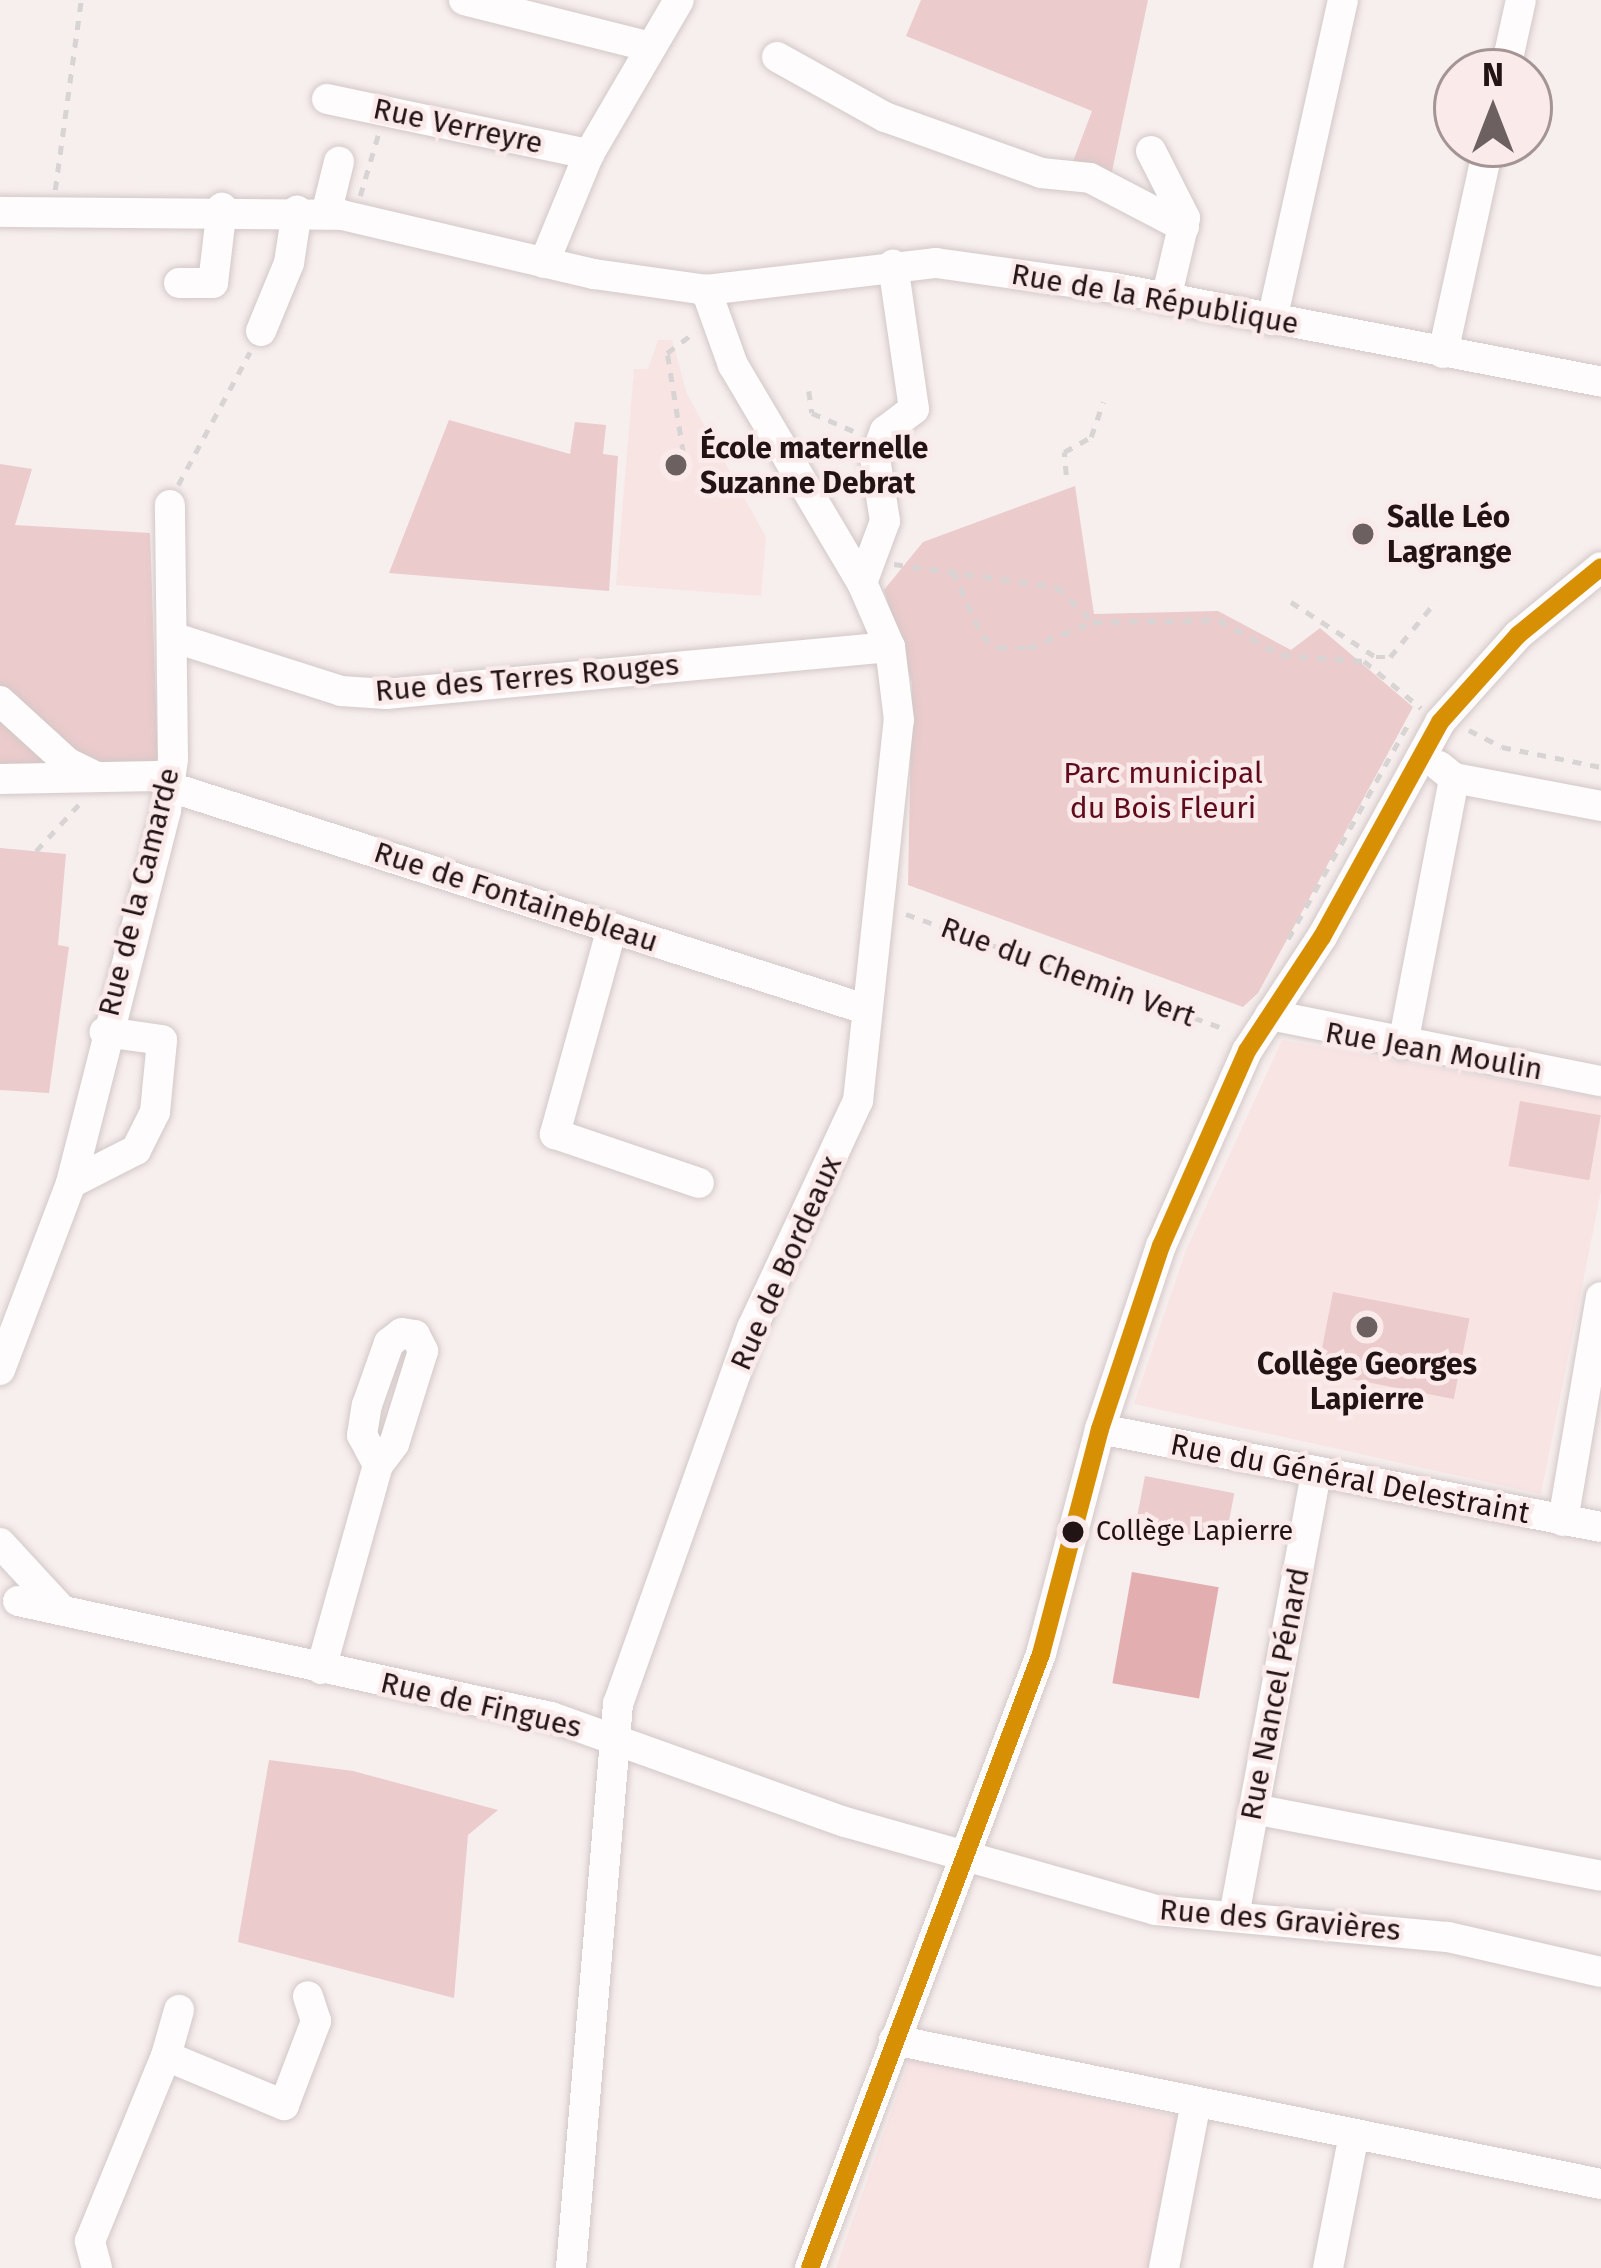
<!DOCTYPE html>
<meta charset="utf-8">
<style>
body{margin:0}
#map{position:relative;width:1601px;height:2268px;overflow:hidden;background:#f7eeee;font-family:"Fira Sans",sans-serif}
div>[style]{position:absolute}
[style*='--x']{left:calc(var(--x)*1px);top:calc(var(--y)*1px);width:calc(var(--w)*1px);rotate:calc(var(--a)*1deg)}
.built>*{inset:0;background:#f9e4e4}
.green>*{inset:0;background:#ebcbcc;transform-origin:0 0}
.water>*{inset:0;background:#e2aeb0;transform-origin:0 0}
.path>*{height:4.5px;margin-top:-2.25px;transform-origin:0;background:repeating-linear-gradient(90deg,#d8d4d4 0 9px,transparent 0 18px)}
.roads{filter:drop-shadow(0 0 3px #d3c8c8) drop-shadow(0 0 3px #d3c8c8)}
.minor>*{height:30px;margin:-15px;padding:0 15px;transform-origin:15px;border-radius:15px;background:#fefcfc}
.bus-1>*{height:18px;margin:-9px;padding:0 9px;transform-origin:9px;border-radius:9px;background:#d79003}
.dots>*{width:33px;height:33px;translate:-50% -50%;box-sizing:border-box;border:6px solid #fbeaea;border-radius:50%}
span{translate:-50% -50%;white-space:nowrap;text-align:center;line-height:1.15;-webkit-text-stroke:9px #fbeaea;paint-order:stroke}
.bus-label{font-size:27px;color:#221314}
.left{translate:0 -50%;text-align:left}
.street-label{font-size:30px;color:#221314}
.poi-label{font-size:30px;color:#221314;font-weight:700}
.park-label{font-size:30px;color:#5f0b1c}
.north{position:absolute;left:1433px;top:48px;width:120px;height:120px;box-sizing:border-box;background:#fbeaea;border:3px solid #a49494;border-radius:50%;rotate:0deg;font-size:33px;font-weight:700;line-height:48px;text-align:center;color:#221314}
.north::after{content:'';display:block;margin:auto;width:42px;height:54px;background:#6d6060;clip-path:polygon(50% 0,100% 100%,50% 72%,0 100%)}
</style>
<div id="map">
<div class="built">
<div style="clip-path:polygon(658px 340px,672px 340px,687px 394px,766px 537px,761px 596px,616px 585px,634px 369px,648px 369px)"></div>
<div style="clip-path:polygon(1282px 1040px,1601px 1098px,1601px 1191px,1541px 1494px,1134px 1404px,1186px 1250px)"></div>
<div style="clip-path:polygon(910px 2059px,1181px 2117px,1153px 2268px,836px 2268px)"></div>
</div>
<div class="green">
<div style="clip-path:polygon(921px 0,1148px 0,1110px 181px,1072px 164px,1092px 111px,906px 36px)"></div>
<div style="clip-path:polygon(449px 420px,570px 454px,575px 422px,606px 425px,603px 454px,618px 456px,609px 591px,389px 573px)"></div>
<div style="clip-path:polygon(0 464px,32px 469px,15px 525px,150px 533px,158px 767px,0 767px)"></div>
<div style="clip-path:polygon(1075px 486px,1094px 614px,1218px 611px,1291px 650px,1320px 628px,1413px 707px,1258px 993px,1243px 1007px,908px 885px,912px 683px,884px 590px,923px 542px)"></div>
<div style="clip-path:polygon(0 848px,66px 854px,58px 945px,69px 947px,49px 1093px,0 1090px)"></div>
<div style="left:1520px;top:1101px;width:82px;height:66px;rotate:10deg"></div>
<div style="left:1333px;top:1292px;width:139px;height:82px;rotate:11deg"></div>
<div style="left:1145px;top:1476px;width:91px;height:49px;rotate:11deg"></div>
<div style="clip-path:polygon(269px 1760px,353px 1771px,498px 1810px,468px 1835px,454px 1998px,238px 1942px)"></div>
</div>
<div class="water">
<div style="left:1132px;top:1572px;width:88px;height:113px;rotate:10deg"></div>
</div>
<div class="path">
<div style="--x:55;--y:190;--w:192;--a:-82.2"></div>
<div style="--x:360;--y:196;--w:67;--a:-73.5"></div>
<div style="--x:809;--y:391;--w:22;--a:82"></div>
<div style="--x:812;--y:413;--w:50;--a:23.5"></div>
<div style="--x:683;--y:453;--w:101;--a:-99.1"></div>
<div style="--x:667;--y:353;--w:36;--a:-37"></div>
<div style="--x:1066;--y:475;--w:23;--a:-95"></div>
<div style="--x:1064;--y:452;--w:31;--a:-29"></div>
<div style="--x:1091;--y:437;--w:37;--a:-71"></div>
<div style="--x:178;--y:485;--w:151;--a:-61.6"></div>
<div style="--x:894;--y:564;--w:165;--a:8"></div>
<div style="--x:1057;--y:587;--w:50;--a:44.2"></div>
<div style="--x:1093;--y:622;--w:126;--a:-0.9"></div>
<div style="--x:1219;--y:620;--w:71;--a:29.4"></div>
<div style="--x:1281;--y:655;--w:83;--a:4.1"></div>
<div style="--x:1364;--y:661;--w:74;--a:39.5"></div>
<div style="--x:953;--y:571;--w:71;--a:66"></div>
<div style="--x:982;--y:636;--w:21;--a:35"></div>
<div style="--x:999;--y:648;--w:29;--a:0"></div>
<div style="--x:1028;--y:648;--w:70;--a:-21.8"></div>
<div style="--x:1291;--y:602;--w:101;--a:32.9"></div>
<div style="--x:1376;--y:657;--w:14;--a:0"></div>
<div style="--x:1390;--y:657;--w:72;--a:-50.6"></div>
<div style="--x:1469;--y:730;--w:37;--a:27"></div>
<div style="--x:1502;--y:747;--w:101;--a:11.4"></div>
<div style="--x:36;--y:851;--w:68;--a:-47.4"></div>
<div style="--x:906;--y:914;--w:342;--a:19.8"></div>
<div style="--x:1288;--y:939;--w:252;--a:-60.8"></div>
</div>
<div class="roads">
<div class="minor">
<div style="--x:464;--y:0;--w:189;--a:14.1"></div>
<div style="--x:777;--y:57;--w:124;--a:29.1"></div>
<div style="--x:885;--y:117;--w:166;--a:19.7"></div>
<div style="--x:1041;--y:173;--w:49;--a:5.8"></div>
<div style="--x:1090;--y:178;--w:106;--a:27.5"></div>
<div style="--x:1505;--y:72;--w:74;--a:-77.5"></div>
<div style="--x:327;--y:99;--w:268;--a:11.9"></div>
<div style="--x:1151;--y:151;--w:75;--a:63.1"></div>
<div style="--x:1185;--y:218;--w:83;--a:103.2"></div>
<div style="--x:0;--y:212;--w:342;--a:0.5"></div>
<div style="--x:342;--y:215;--w:259;--a:13.2"></div>
<div style="--x:594;--y:274;--w:113;--a:8.1"></div>
<div style="--x:706;--y:290;--w:232;--a:-6.7"></div>
<div style="--x:936;--y:263;--w:181;--a:8"></div>
<div style="--x:1115;--y:288;--w:495;--a:10.9"></div>
<div style="--x:326;--y:214;--w:54;--a:-76"></div>
<div style="--x:544;--y:263;--w:118;--a:-67.6"></div>
<div style="--x:589;--y:154;--w:178;--a:-59.7"></div>
<div style="--x:179;--y:283;--w:34;--a:0"></div>
<div style="--x:213;--y:283;--w:76;--a:-83.2"></div>
<div style="--x:1272;--y:320;--w:328;--a:-77.5"></div>
<div style="--x:261;--y:331;--w:74;--a:-67.6"></div>
<div style="--x:289;--y:263;--w:53;--a:-81.3"></div>
<div style="--x:1443;--y:353;--w:214;--a:-77.6"></div>
<div style="--x:862;--y:583;--w:66;--a:-69.6"></div>
<div style="--x:885;--y:521;--w:64;--a:-99"></div>
<div style="--x:875;--y:458;--w:29;--a:-70"></div>
<div style="--x:885;--y:431;--w:36;--a:-37"></div>
<div style="--x:914;--y:409;--w:146;--a:-98.3"></div>
<div style="--x:172;--y:637;--w:177;--a:17.7"></div>
<div style="--x:341;--y:691;--w:45;--a:3.8"></div>
<div style="--x:386;--y:694;--w:506;--a:-5.33"></div>
<div style="--x:0;--y:701;--w:92;--a:42.4"></div>
<div style="--x:68;--y:763;--w:32;--a:26"></div>
<div style="--x:1439;--y:766;--w:19;--a:39"></div>
<div style="--x:1454;--y:778;--w:150;--a:10.8"></div>
<div style="--x:0;--y:779;--w:157;--a:-1.1"></div>
<div style="--x:157;--y:776;--w:17;--a:40"></div>
<div style="--x:170;--y:787;--w:726;--a:17.71"></div>
<div style="--x:612;--y:928;--w:214;--a:105.5"></div>
<div style="--x:555;--y:1134;--w:152;--a:18.8"></div>
<div style="--x:1270;--y:1015;--w:338;--a:11.3"></div>
<div style="--x:1403;--y:1044;--w:271;--a:-79.1"></div>
<div style="--x:71;--y:1183;--w:73;--a:-26.9"></div>
<div style="--x:136;--y:1150;--w:42;--a:-63.4"></div>
<div style="--x:155;--y:1112;--w:72;--a:-84.4"></div>
<div style="--x:162;--y:1040;--w:58;--a:-172"></div>
<div style="--x:0;--y:1370;--w:200;--a:-69.2"></div>
<div style="--x:71;--y:1183;--w:385;--a:-75.7"></div>
<div style="--x:166;--y:810;--w:51;--a:-82.2"></div>
<div style="--x:173;--y:759;--w:254;--a:-90.7"></div>
<div style="--x:1100;--y:1429;--w:510;--a:11.07"></div>
<div style="--x:1563;--y:1521;--w:227;--a:-80.4"></div>
<div style="--x:0;--y:1543;--w:90;--a:47.3"></div>
<div style="--x:18;--y:1601;--w:545;--a:12.28"></div>
<div style="--x:551;--y:1717;--w:312;--a:19.7"></div>
<div style="--x:845;--y:1822;--w:322;--a:15.8"></div>
<div style="--x:1155;--y:1910;--w:294;--a:5.3"></div>
<div style="--x:1448;--y:1937;--w:157;--a:12.9"></div>
<div style="--x:321;--y:1669;--w:212;--a:-74.4"></div>
<div style="--x:378;--y:1465;--w:34;--a:-118"></div>
<div style="--x:362;--y:1435;--w:30;--a:-81"></div>
<div style="--x:367;--y:1405;--w:66;--a:-70.5"></div>
<div style="--x:389;--y:1343;--w:16;--a:-38"></div>
<div style="--x:402;--y:1333;--w:13;--a:9"></div>
<div style="--x:415;--y:1335;--w:18;--a:63"></div>
<div style="--x:423;--y:1351;--w:97;--a:107.3"></div>
<div style="--x:394;--y:1444;--w:26;--a:127"></div>
<div style="--x:1254;--y:1809;--w:353;--a:10.9"></div>
<div style="--x:1234;--y:1916;--w:452;--a:-79.5"></div>
<div style="--x:894;--y:2040;--w:722;--a:11.51"></div>
<div style="--x:166;--y:2056;--w:48;--a:-74.2"></div>
<div style="--x:97;--y:2268;--w:28;--a:-105"></div>
<div style="--x:90;--y:2241;--w:200;--a:-67.7"></div>
<div style="--x:166;--y:2056;--w:128;--a:22.6"></div>
<div style="--x:284;--y:2105;--w:90;--a:-69.1"></div>
<div style="--x:316;--y:2021;--w:26;--a:-108"></div>
<div style="--x:571;--y:2268;--w:566;--a:-85.24"></div>
<div style="--x:618;--y:1704;--w:399;--a:-70.4"></div>
<div style="--x:752;--y:1328;--w:251;--a:-65"></div>
<div style="--x:858;--y:1101;--w:383;--a:-83.9"></div>
<div style="--x:899;--y:720;--w:74;--a:-97"></div>
<div style="--x:890;--y:647;--w:70;--a:-113.6"></div>
<div style="--x:862;--y:583;--w:253;--a:-120.6"></div>
<div style="--x:733;--y:365;--w:80;--a:-109.8"></div>
<div style="--x:810;--y:2268;--w:656;--a:-69.38"></div>
<div style="--x:1041;--y:1654;--w:233;--a:-75.3"></div>
<div style="--x:1100;--y:1429;--w:193;--a:-71.6"></div>
<div style="--x:1161;--y:1246;--w:213;--a:-66.2"></div>
<div style="--x:1247;--y:1051;--w:136;--a:-56.7"></div>
<div style="--x:1322;--y:937;--w:245;--a:-61.2"></div>
<div style="--x:1440;--y:722;--w:117;--a:-48.1"></div>
<div style="--x:1518;--y:635;--w:107;--a:-39.3"></div>
<div style="--x:1164;--y:2268;--w:169;--a:-79.1"></div>
<div style="--x:1328;--y:2268;--w:136;--a:-79"></div>
</div>
</div>
<div class="bus-1">
<div style="--x:810;--y:2268;--w:656;--a:-69.38"></div>
<div style="--x:1041;--y:1654;--w:233;--a:-75.3"></div>
<div style="--x:1100;--y:1429;--w:193;--a:-71.6"></div>
<div style="--x:1161;--y:1246;--w:213;--a:-66.2"></div>
<div style="--x:1247;--y:1051;--w:136;--a:-56.7"></div>
<div style="--x:1322;--y:937;--w:245;--a:-61.2"></div>
<div style="--x:1440;--y:722;--w:117;--a:-48.1"></div>
<div style="--x:1518;--y:635;--w:107;--a:-39.3"></div>
</div>
<div class="dots">
<div style="left:676px;top:465px;background:#6d6060"></div>
<div style="left:1363px;top:534px;background:#6d6060"></div>
<div style="left:1367px;top:1327px;background:#6d6060"></div>
<div style="left:1073px;top:1532px;background:#221314"></div>
</div>
<div class="bus-label">
<span class="left" style="left:1096px;top:1532px">Collège Lapierre</span>
</div>
<div class="street-label">
<span style="left:458px;top:126px;rotate:12deg">Rue Verreyre</span>
<span style="left:1155px;top:299px;rotate:10deg">Rue de la République</span>
<span style="left:527px;top:678px;rotate:-5deg">Rue des Terres Rouges</span>
<span style="left:139px;top:892px;rotate:-76deg">Rue de la Camarde</span>
<span style="left:516px;top:897px;rotate:18deg">Rue de Fontainebleau</span>
<span style="left:1068px;top:972px;rotate:20deg">Rue du Chemin Vert</span>
<span style="left:1434px;top:1051px;rotate:10deg">Rue Jean Moulin</span>
<span style="left:786px;top:1263px;rotate:-66deg">Rue de Bordeaux</span>
<span style="left:1350px;top:1479px;rotate:11deg">Rue du Général Delestraint</span>
<span style="left:1275px;top:1694px;rotate:-79deg">Rue Nancel Pénard</span>
<span style="left:481px;top:1705px;rotate:13deg">Rue de Fingues</span>
<span style="left:1280px;top:1920px;rotate:5deg">Rue des Gravières</span>
</div>
<div class="poi-label">
<span class="left" style="left:700px;top:465px">École maternelle<br>Suzanne Debrat</span>
<span class="left" style="left:1387px;top:534px">Salle Léo<br>Lagrange</span>
<span style="left:1367px;top:1381px">Collège Georges<br>Lapierre</span>
</div>
<div class="park-label">
<span style="left:1163px;top:790px">Parc municipal<br>du Bois Fleuri</span>
</div>
<div class="north">N</div>
</div>
